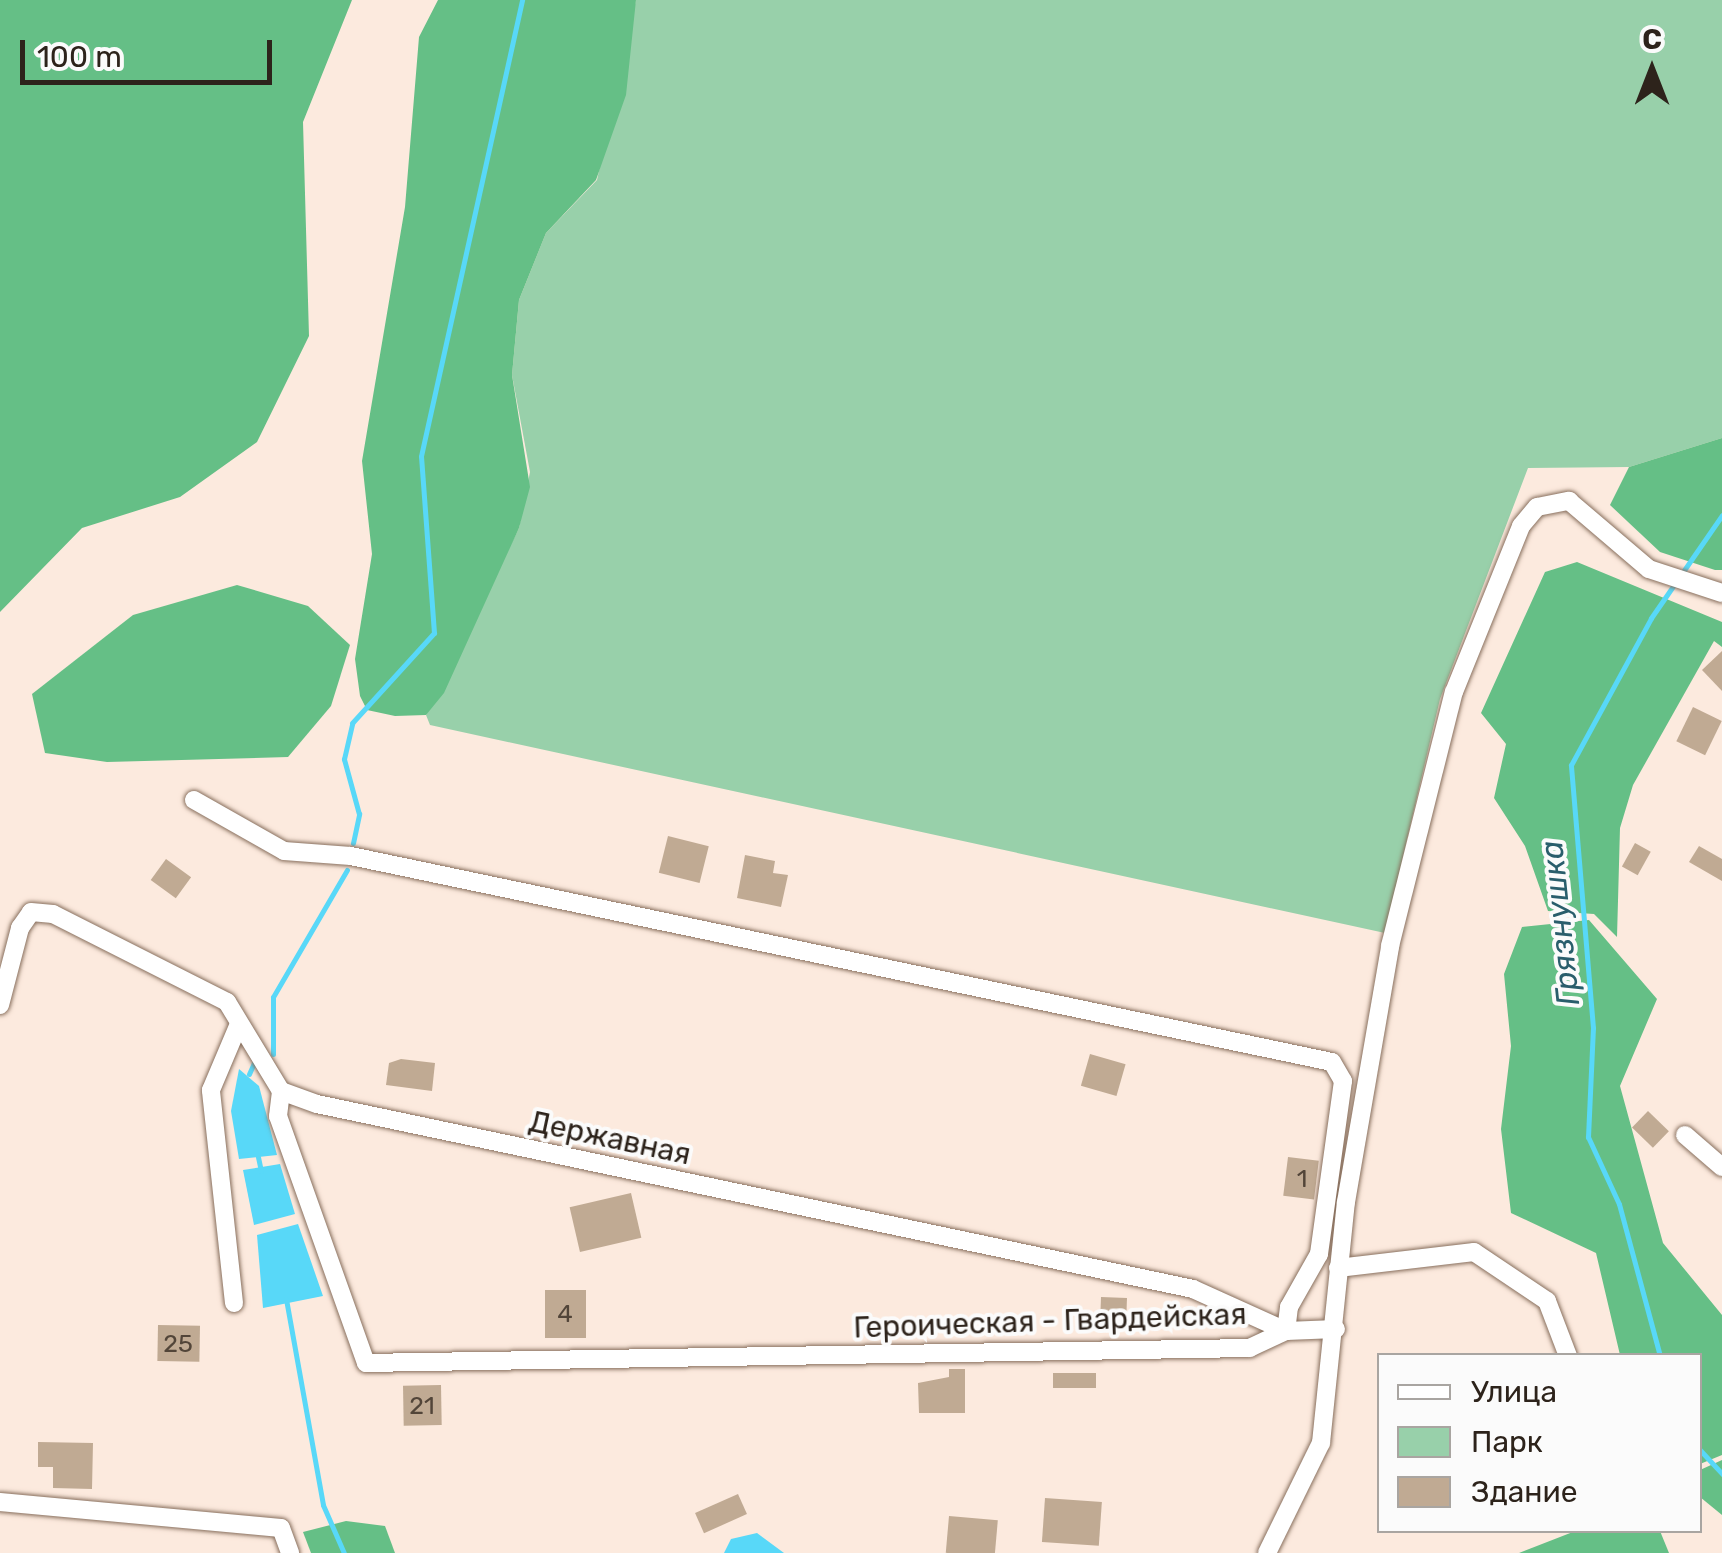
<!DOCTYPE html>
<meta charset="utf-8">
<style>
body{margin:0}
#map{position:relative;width:1722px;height:1553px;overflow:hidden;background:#fceade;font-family:Rubik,sans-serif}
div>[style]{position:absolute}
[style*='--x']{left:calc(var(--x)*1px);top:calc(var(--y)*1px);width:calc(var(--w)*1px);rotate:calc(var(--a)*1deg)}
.green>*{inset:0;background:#98d0aa}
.forest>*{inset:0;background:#65bf86}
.water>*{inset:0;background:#58d8f8}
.stream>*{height:5px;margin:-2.5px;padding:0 2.5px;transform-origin:2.5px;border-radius:2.5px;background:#58d8f8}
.building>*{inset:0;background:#c0aa93;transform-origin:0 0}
.roads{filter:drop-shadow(0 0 2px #886f5d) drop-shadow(0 0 2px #886f5d)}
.minor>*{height:18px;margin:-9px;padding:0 9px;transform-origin:9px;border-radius:9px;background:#fff}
span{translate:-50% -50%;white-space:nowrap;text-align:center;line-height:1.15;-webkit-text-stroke:8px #fbfbfb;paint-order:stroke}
.number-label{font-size:25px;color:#524539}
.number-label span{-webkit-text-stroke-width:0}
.street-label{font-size:30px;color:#2d231b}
.water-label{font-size:32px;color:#2a5e6c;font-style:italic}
.legend{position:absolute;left:1377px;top:1353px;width:325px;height:180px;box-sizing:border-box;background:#fbfbfb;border:2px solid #a9a5a1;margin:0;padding:12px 18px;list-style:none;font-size:30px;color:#2d231b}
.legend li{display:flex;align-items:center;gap:20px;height:50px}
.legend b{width:50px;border:2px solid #a9a5a1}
.north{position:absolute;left:1602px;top:20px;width:100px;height:100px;-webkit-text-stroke:8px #fbfbfb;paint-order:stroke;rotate:0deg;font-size:28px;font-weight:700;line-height:40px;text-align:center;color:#2d231b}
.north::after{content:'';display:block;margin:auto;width:35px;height:45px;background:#2d231b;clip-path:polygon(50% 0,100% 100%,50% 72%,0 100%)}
.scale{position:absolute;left:20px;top:40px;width:252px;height:45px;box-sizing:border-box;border:5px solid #2d231b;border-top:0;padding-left:12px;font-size:30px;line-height:35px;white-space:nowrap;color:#2d231b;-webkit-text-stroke:8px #fbfbfb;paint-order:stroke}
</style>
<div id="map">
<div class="green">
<div style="clip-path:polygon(636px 0,1722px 0,1722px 438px,1629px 467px,1528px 468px,1440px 699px,1385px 933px,430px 725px,426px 715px,519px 528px,530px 472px,512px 375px,519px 300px,546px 233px,597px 180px)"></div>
</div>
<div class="forest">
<div style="clip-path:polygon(0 0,352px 0,303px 122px,309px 336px,257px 442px,180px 497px,82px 528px,0 612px)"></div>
<div style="clip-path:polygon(438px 0,636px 0,626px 95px,596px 180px,546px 233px,519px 300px,512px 375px,530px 487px,519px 528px,444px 693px,426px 715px,395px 716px,367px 710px,360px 696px,355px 659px,372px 554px,362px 461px,405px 207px,419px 37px)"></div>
<div style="clip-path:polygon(1722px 438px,1722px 570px,1715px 570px,1660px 552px,1610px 505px,1629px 467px)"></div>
<div style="clip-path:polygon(1577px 562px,1722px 622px,1722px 647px,1714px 641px,1633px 785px,1620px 828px,1617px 937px,1594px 914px,1548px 911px,1525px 846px,1494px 798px,1506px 744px,1481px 713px,1545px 572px)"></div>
<div style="clip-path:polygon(237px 585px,308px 606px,350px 645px,331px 706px,288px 757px,107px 762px,45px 753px,32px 694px,133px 615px)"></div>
<div style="clip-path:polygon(1589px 920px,1657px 999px,1620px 1086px,1663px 1243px,1722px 1315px,1722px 1455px,1700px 1464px,1700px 1356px,1620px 1355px,1596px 1253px,1511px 1213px,1501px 1129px,1511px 1046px,1504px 974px,1522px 927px)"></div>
<div style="clip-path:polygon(1722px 1460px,1722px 1515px,1700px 1497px,1700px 1470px)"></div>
<div style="clip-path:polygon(346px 1521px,385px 1526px,395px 1553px,311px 1553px,303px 1532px)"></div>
<div style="clip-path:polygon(1578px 1530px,1660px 1531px,1669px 1553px,1519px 1553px)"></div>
</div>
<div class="water">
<div style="clip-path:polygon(239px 1069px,259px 1086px,277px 1155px,239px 1159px,231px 1111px)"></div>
<div style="clip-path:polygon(280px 1164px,295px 1214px,254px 1225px,243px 1170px)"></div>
<div style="clip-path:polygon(298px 1224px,323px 1296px,263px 1308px,257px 1235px)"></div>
<div style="clip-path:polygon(757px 1533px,784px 1553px,724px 1553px,731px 1539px)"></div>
</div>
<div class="stream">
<div style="--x:353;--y:843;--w:30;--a:-78"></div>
<div style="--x:359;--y:814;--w:57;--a:-105.3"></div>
<div style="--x:344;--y:759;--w:37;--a:-77"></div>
<div style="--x:352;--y:723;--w:122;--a:-47.7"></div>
<div style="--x:434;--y:633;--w:177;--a:-94.2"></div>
<div style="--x:421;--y:456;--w:467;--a:-77.5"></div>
<div style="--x:273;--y:1054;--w:57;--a:-90"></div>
<div style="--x:273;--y:997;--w:147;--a:-59.8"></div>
<div style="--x:249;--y:1074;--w:12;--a:-66"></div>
<div style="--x:258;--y:1157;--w:14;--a:78"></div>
<div style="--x:286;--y:1299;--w:209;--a:79.8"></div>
<div style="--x:323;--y:1505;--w:52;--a:66.4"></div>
<div style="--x:1660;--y:1356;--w:157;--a:-105.1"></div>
<div style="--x:1619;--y:1204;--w:74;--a:-114.8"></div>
<div style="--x:1588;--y:1137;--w:109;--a:-87.4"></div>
<div style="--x:1593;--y:1028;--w:264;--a:-94.8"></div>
<div style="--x:1571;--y:765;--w:167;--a:-61.4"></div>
<div style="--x:1651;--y:618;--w:125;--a:-55.4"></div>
<div style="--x:1700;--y:1450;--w:33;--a:47"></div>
</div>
<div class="building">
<div style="clip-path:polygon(1722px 651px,1722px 691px,1702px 670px)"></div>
<div style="left:1693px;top:707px;width:32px;height:38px;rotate:26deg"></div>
<div style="left:668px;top:836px;width:42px;height:38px;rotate:14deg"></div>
<div style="left:1635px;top:843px;width:18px;height:27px;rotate:29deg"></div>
<div style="clip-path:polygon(1699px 846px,1722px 859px,1722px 881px,1689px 862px)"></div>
<div style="clip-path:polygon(745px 855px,775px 861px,773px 873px,788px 875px,781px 907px,737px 898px)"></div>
<div style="left:166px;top:859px;width:31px;height:26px;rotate:36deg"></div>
<div style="left:1090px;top:1054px;width:37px;height:33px;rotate:16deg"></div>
<div style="clip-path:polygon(401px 1059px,435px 1063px,432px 1091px,386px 1085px,389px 1063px)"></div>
<div style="left:1648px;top:1111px;width:29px;height:23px;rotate:44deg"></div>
<div style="left:1288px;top:1157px;width:31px;height:39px;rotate:7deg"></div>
<div style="left:631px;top:1193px;width:46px;height:63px;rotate:77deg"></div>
<div style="left:545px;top:1290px;width:41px;height:48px"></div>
<div style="left:1101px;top:1297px;width:26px;height:18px;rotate:2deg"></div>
<div style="left:158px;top:1325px;width:42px;height:36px;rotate:1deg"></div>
<div style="clip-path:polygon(949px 1369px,965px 1369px,965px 1413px,919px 1413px,918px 1383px,949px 1377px)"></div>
<div style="left:1053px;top:1373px;width:43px;height:15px"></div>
<div style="left:441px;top:1385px;width:40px;height:38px;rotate:89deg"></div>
<div style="clip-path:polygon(38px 1442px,93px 1443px,92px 1489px,53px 1488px,53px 1467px,38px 1467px)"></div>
<div style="left:738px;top:1494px;width:22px;height:47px;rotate:66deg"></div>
<div style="left:1045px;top:1498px;width:57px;height:44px;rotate:4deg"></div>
<div style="left:949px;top:1516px;width:49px;height:37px;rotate:5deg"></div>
</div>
<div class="roads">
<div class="minor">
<div style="--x:194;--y:800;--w:103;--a:29.5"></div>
<div style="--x:284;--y:851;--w:67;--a:4.3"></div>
<div style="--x:351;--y:856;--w:1002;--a:11.86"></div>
<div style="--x:1332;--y:1062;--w:22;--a:60"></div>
<div style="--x:1343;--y:1081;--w:175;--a:97.9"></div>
<div style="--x:1319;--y:1254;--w:61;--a:119.5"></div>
<div style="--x:1289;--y:1307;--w:24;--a:97"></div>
<div style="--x:1286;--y:1331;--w:40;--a:155"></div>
<div style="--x:1250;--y:1348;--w:884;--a:179.03"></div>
<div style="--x:366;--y:1363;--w:262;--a:-109.6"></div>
<div style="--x:278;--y:1116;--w:25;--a:-83"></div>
<div style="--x:0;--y:1005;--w:80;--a:-75.4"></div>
<div style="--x:20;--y:928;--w:19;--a:-55"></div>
<div style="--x:31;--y:912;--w:22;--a:5"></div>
<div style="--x:53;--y:914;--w:195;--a:26.8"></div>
<div style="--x:227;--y:1002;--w:104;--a:58.8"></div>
<div style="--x:281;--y:1091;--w:38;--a:20"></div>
<div style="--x:317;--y:1104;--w:895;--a:11.92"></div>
<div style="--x:1193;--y:1289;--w:102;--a:24.3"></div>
<div style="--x:1286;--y:1331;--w:50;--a:-2.3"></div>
<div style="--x:1685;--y:1135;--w:49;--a:40.9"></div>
<div style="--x:1338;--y:1268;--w:137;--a:-6.7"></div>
<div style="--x:1474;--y:1252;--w:88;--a:33.9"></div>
<div style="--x:1547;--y:1301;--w:59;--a:69.1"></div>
<div style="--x:234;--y:1303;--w:214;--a:-96.2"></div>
<div style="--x:211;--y:1090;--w:69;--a:-67.1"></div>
<div style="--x:0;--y:1502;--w:282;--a:5.3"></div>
<div style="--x:281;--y:1528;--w:27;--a:70"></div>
<div style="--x:1267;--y:1553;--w:123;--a:-63.9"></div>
<div style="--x:1321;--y:1443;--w:242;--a:-84.1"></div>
<div style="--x:1346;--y:1202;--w:260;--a:-80.2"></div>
<div style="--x:1390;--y:946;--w:262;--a:-75.9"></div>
<div style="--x:1454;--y:692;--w:179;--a:-68"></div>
<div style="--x:1521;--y:526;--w:25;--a:-50"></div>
<div style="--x:1537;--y:507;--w:33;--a:-11"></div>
<div style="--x:1569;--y:501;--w:105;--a:40.4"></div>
<div style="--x:1649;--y:569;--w:77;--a:18.2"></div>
</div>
</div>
<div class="number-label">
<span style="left:1302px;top:1179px">1</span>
<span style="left:565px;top:1314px">4</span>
<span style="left:178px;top:1344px">25</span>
<span style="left:422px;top:1406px">21</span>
</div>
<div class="street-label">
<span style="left:610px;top:1138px;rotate:12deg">Державная</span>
<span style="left:1050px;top:1321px;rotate:-2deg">Героическая - Гвардейская</span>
</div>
<div class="water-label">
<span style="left:1560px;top:923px;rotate:-96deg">Грязнушка</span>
</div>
<ul class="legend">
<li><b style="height:12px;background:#fff"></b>Улица</li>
<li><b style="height:28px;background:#98d0aa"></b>Парк</li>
<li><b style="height:28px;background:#c0aa93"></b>Здание</li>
</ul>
<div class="north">С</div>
<div class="scale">100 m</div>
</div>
